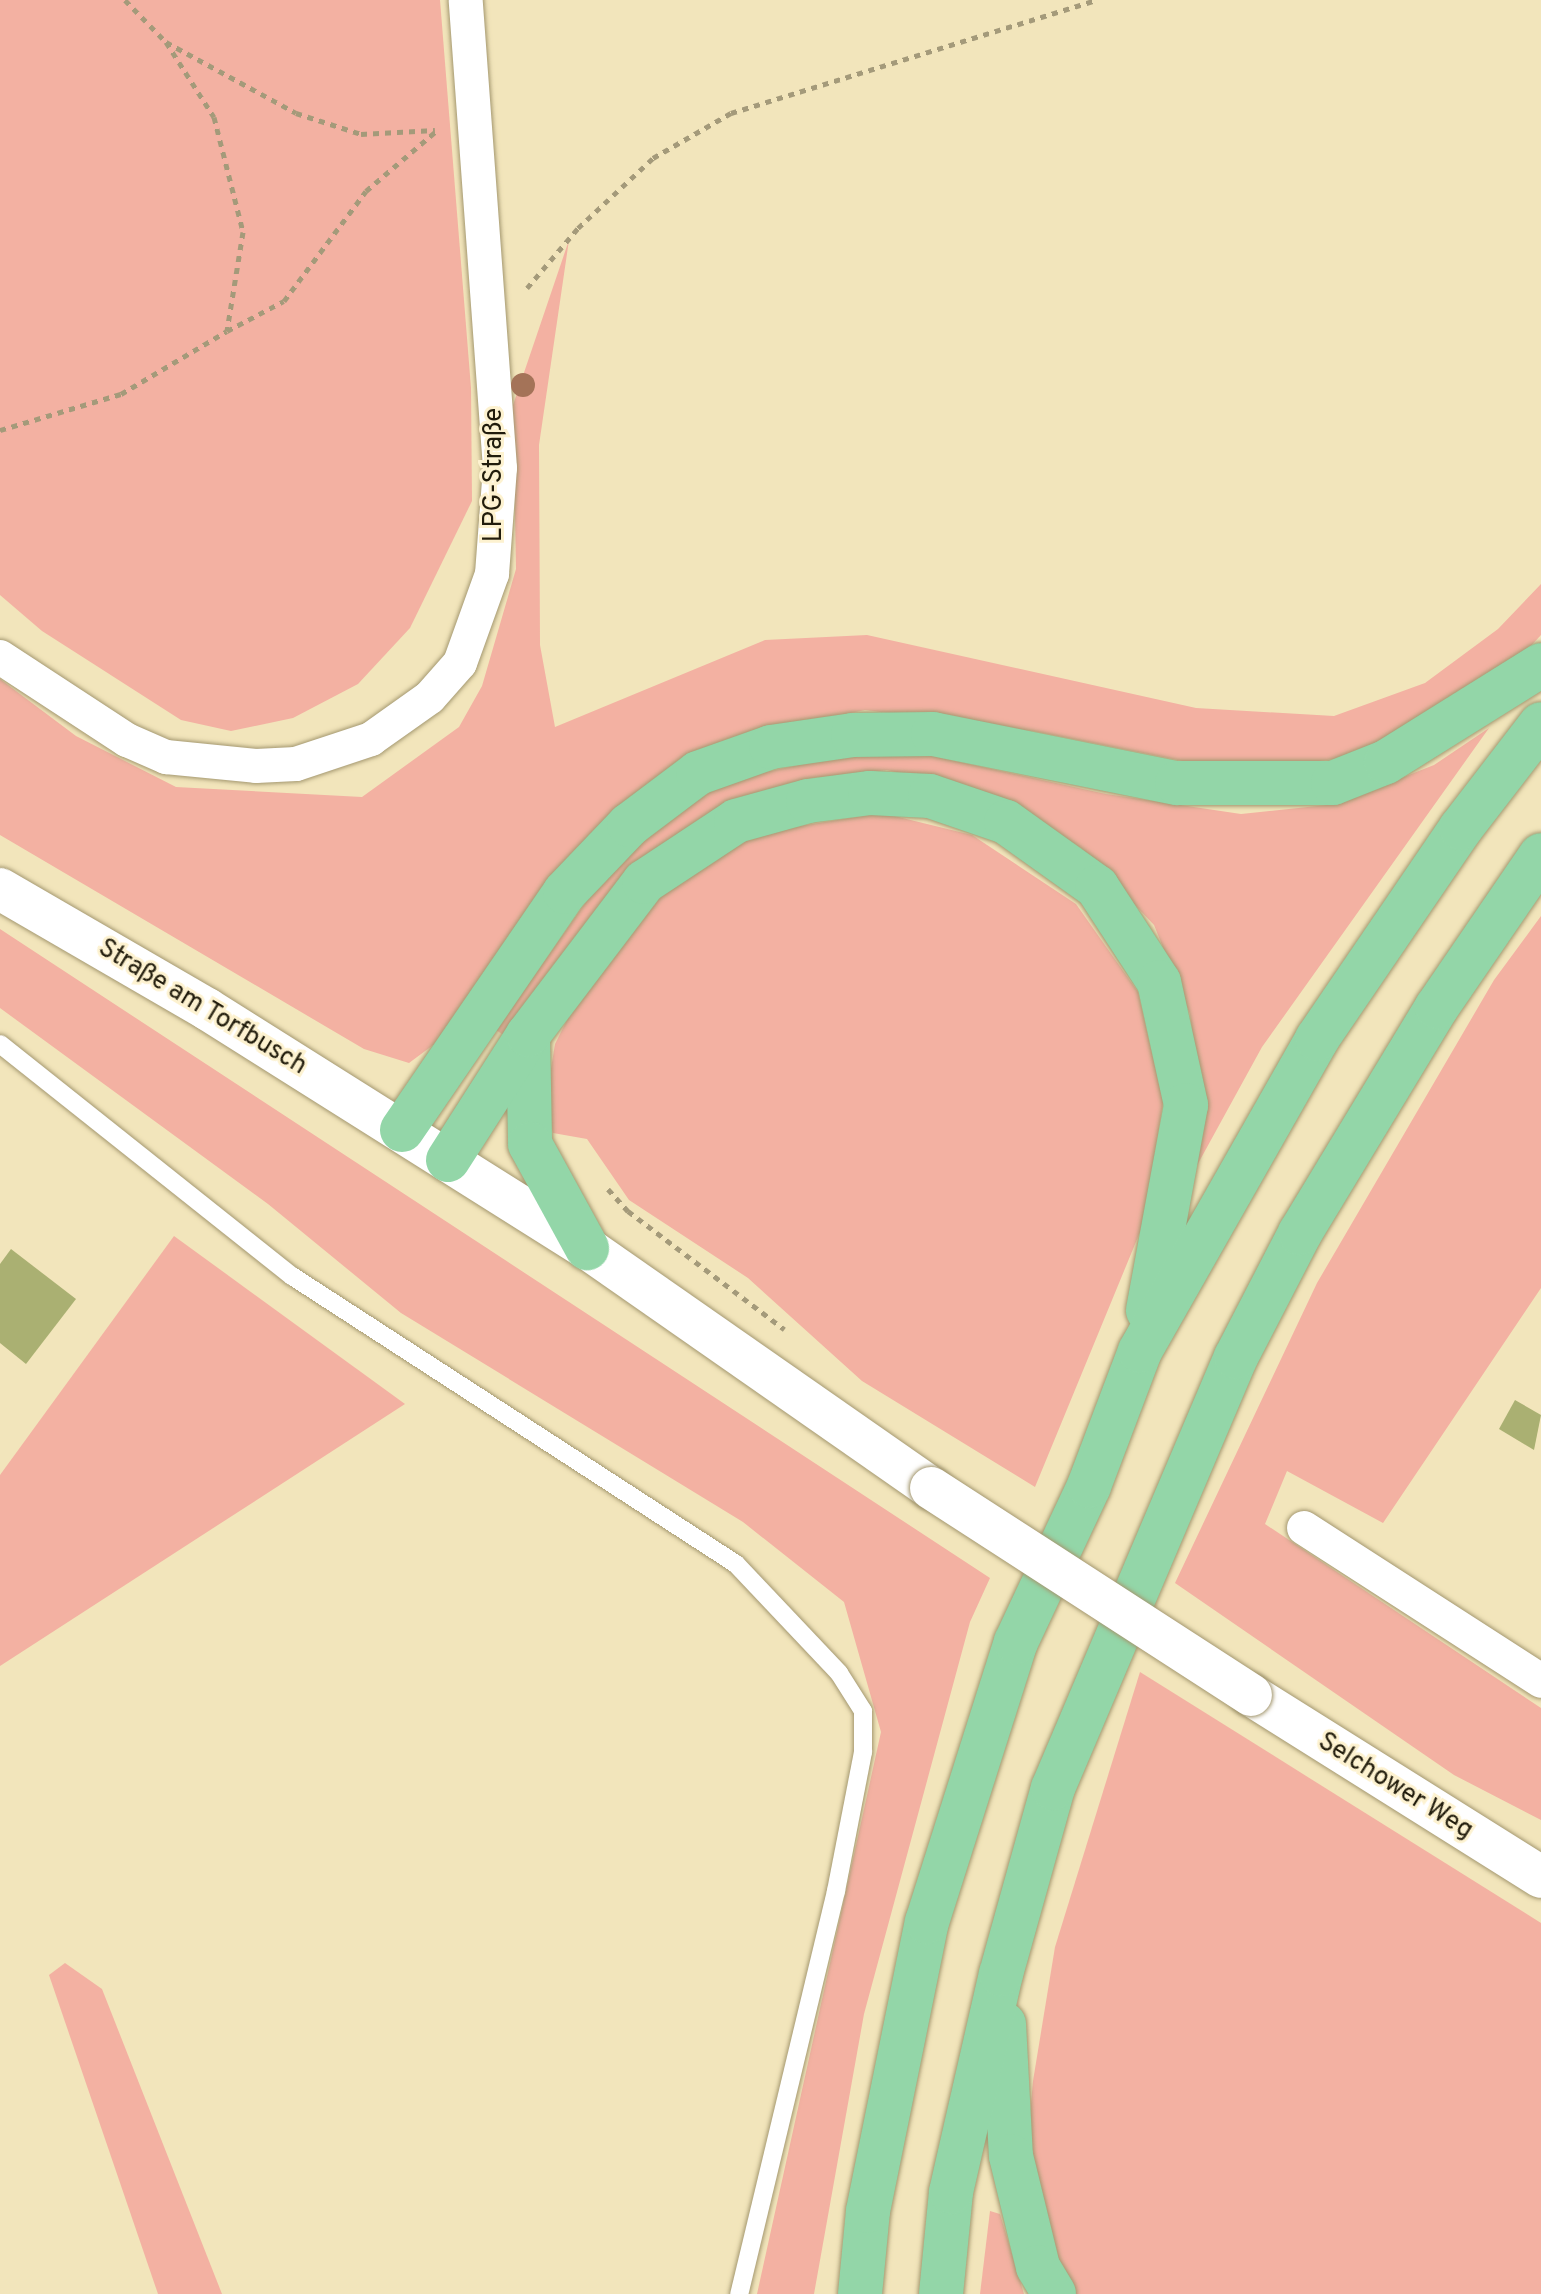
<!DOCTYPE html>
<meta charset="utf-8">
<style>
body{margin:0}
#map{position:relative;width:1541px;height:2294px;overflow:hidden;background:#f2e5bb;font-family:Overpass,sans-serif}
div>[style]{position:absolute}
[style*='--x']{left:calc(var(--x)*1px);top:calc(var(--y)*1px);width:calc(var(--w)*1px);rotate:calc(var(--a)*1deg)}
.green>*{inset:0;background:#f3b1a2}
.building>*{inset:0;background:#aab072}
.path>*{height:5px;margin-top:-2.5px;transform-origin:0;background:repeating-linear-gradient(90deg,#a49a7a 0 6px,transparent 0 12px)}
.roads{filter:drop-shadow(0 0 2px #a49870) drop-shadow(0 0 2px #a49870)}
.service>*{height:18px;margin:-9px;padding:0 9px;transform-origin:9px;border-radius:9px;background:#fff}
.minor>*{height:34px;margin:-17px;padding:0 17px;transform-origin:17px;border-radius:17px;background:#fff}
.tertiary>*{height:42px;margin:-21px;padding:0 21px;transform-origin:21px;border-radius:21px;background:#fff}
.trunk>*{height:44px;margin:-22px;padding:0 22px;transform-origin:22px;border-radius:22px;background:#93d6a8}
.bridges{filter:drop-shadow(0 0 2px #a49870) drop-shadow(0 0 2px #a49870)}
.tertiary-bridge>*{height:42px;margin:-21px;padding:0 21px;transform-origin:21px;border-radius:21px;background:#fff}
.trees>*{width:24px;height:24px;margin:-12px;border-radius:50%;background:#a47358}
span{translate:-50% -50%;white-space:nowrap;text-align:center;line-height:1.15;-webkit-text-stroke:6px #fdf2d0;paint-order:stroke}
.street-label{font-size:26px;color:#211c0c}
</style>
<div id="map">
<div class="green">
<div style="clip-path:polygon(0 0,440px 0,471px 388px,472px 501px,410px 628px,358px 684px,293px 718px,231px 731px,181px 720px,42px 631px,0 595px)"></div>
<div style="clip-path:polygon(569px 240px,539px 445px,540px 645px,555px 727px,765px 640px,867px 635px,1196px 708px,1334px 716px,1425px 683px,1498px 629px,1541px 584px,1541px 635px,1527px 650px,1356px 756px,1238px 772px,1033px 731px,865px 710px,737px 737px,444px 1037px,409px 1063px,364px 1049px,0 835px,0 679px,76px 736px,176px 787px,362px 797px,459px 727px,482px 686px,516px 569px,513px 405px)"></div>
<div style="clip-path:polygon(1489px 728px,1262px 1047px,1189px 1180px,1201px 1103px,1190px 1014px,1154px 925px,1081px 848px,998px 796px,887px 770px,812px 778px,723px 811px,508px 1038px,496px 1030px,600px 882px,672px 816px,731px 779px,843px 756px,918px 753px,1106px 794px,1241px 814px,1336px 804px,1434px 765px)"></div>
<div style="clip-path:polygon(882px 813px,972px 835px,1076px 904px,1138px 992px,1163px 1102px,1145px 1220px,1035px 1487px,862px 1381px,748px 1278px,629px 1200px,587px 1139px,553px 1133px,546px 1100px,555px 1044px,587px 980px,644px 908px,756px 833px)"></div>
<div style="clip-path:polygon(1541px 916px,1541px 1288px,1383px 1523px,1287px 1471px,1265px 1524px,1541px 1708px,1541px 1820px,1454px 1775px,1175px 1583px,1317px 1283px,1494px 980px)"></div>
<div style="clip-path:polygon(0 929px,990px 1578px,970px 1622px,864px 2014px,814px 2294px,757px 2294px,881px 1732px,844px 1602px,743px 1522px,401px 1313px,268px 1204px,0 1008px)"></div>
<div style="clip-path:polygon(174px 1236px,405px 1404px,0 1666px,0 1475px)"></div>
<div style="clip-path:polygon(1140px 1672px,1541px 1923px,1541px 2294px,1071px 2294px,1025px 2171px,1033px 2081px,1055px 1947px)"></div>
<div style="clip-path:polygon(65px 1963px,102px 1989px,222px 2294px,158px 2294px,49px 1975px)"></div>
<div style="clip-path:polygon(990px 2211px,1000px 2214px,1024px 2294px,980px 2294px)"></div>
</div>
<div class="building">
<div style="clip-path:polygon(11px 1249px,76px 1299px,26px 1364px,0 1343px,0 1264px)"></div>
<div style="clip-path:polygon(1515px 1400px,1541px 1415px,1534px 1450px,1499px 1429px)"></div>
</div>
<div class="path">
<div style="--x:125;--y:0;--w:59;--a:45.7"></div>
<div style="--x:166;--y:42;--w:89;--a:57.4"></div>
<div style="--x:214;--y:117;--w:119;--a:75.8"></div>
<div style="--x:243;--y:232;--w:100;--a:99.2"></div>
<div style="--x:227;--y:331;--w:64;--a:-27.8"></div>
<div style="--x:284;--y:301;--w:137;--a:-53.3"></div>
<div style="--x:366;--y:191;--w:91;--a:-40.5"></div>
<div style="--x:166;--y:42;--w:148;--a:28.6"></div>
<div style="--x:296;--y:113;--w:68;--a:17.9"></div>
<div style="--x:361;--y:134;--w:74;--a:-3.1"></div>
<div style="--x:527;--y:288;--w:79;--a:-49.6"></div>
<div style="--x:578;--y:228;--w:103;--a:-43"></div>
<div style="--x:653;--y:158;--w:90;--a:-30"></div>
<div style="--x:731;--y:113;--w:383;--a:-17.2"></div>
<div style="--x:0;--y:430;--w:126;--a:-16.6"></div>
<div style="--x:121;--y:394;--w:123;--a:-30.7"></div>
<div style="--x:608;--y:1189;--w:30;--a:48"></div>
<div style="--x:628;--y:1211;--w:196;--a:37.1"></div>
</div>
<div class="roads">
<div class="service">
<div style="--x:0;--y:1044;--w:373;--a:38.5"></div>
<div style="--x:292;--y:1276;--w:529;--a:32.97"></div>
<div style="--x:736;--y:1564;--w:150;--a:46.6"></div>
<div style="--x:839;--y:1673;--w:45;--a:57.7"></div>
<div style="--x:863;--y:1711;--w:41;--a:90"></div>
<div style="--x:863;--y:1752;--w:142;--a:101"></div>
<div style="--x:836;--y:1891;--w:415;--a:103.5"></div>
</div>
<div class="minor">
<div style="--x:0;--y:657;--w:152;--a:33.2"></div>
<div style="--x:127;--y:740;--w:43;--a:23.6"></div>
<div style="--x:166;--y:757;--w:90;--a:5.7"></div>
<div style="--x:256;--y:766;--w:40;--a:-2.9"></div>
<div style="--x:296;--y:764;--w:79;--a:-18.4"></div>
<div style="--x:371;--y:739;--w:72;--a:-35.4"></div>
<div style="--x:430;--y:697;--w:45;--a:-48.6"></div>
<div style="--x:460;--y:663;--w:95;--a:-70.2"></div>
<div style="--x:492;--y:574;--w:106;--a:-85.7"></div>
<div style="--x:500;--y:468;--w:469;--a:-94.2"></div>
<div style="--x:1304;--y:1528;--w:282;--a:32.8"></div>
</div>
<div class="tertiary">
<div style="--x:0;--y:889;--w:239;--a:30.1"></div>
<div style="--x:207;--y:1009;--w:449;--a:32.2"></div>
<div style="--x:587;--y:1248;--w:419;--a:34.9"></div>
<div style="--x:1251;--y:1695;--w:342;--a:32.1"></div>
</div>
<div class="trunk">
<div style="--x:528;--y:1035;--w:109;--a:88.9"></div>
<div style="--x:530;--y:1144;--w:119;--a:61.3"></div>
<div style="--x:402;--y:1130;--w:288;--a:-55.6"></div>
<div style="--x:565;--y:892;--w:93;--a:-46.3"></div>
<div style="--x:629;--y:825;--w:86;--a:-37"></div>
<div style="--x:698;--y:773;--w:77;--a:-19.6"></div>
<div style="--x:771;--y:747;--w:83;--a:-8.3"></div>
<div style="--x:853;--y:735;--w:80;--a:-0.7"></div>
<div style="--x:933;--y:734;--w:249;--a:11.4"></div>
<div style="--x:1177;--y:783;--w:156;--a:0"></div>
<div style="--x:1333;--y:783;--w:57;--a:-21.6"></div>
<div style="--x:1386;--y:762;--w:183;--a:-32"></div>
<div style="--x:448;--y:1160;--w:148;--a:-57.4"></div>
<div style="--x:528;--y:1035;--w:192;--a:-52.8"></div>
<div style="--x:644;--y:882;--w:110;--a:-33.5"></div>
<div style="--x:736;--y:821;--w:75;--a:-15.5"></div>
<div style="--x:808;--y:801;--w:63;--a:-7.4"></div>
<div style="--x:870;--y:793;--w:60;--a:2.9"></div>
<div style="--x:930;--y:796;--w:80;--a:18.9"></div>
<div style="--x:1006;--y:822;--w:112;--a:35.5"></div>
<div style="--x:1097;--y:887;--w:113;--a:56.9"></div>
<div style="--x:1159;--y:982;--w:126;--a:77.6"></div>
<div style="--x:1186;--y:1105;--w:209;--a:100.5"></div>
<div style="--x:1004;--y:2024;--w:132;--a:87"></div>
<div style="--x:1011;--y:2156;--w:114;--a:76.3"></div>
<div style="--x:1038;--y:2267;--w:31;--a:59"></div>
<div style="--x:860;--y:2294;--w:83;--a:-84.5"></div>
<div style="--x:868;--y:2211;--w:295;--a:-78.5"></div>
<div style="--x:927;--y:1922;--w:294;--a:-72.4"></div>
<div style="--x:1016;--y:1642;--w:172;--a:-64.9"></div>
<div style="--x:1089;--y:1486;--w:144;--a:-69.3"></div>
<div style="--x:1140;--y:1351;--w:359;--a:-60.4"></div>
<div style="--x:1317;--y:1039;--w:255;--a:-55.7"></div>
<div style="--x:1461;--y:828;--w:131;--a:-52.4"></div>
<div style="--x:941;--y:2294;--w:102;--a:-84.4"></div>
<div style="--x:951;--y:2192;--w:224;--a:-77.1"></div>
<div style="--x:1001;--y:1974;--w:193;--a:-74.4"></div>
<div style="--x:1053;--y:1788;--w:468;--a:-67"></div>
<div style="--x:1236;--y:1357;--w:140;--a:-62.7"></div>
<div style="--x:1300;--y:1233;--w:264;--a:-58.8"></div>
<div style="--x:1437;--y:1007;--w:184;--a:-55.6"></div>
</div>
</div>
<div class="bridges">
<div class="tertiary-bridge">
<div style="--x:931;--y:1488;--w:381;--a:32.9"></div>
</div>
</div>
<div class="trees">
<div style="left:523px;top:385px"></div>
</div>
<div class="street-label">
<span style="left:495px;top:475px;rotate:-90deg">LPG-Straße</span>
<span style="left:202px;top:1008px;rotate:31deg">Straße am Torfbusch</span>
<span style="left:1395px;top:1787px;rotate:32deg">Selchower Weg</span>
</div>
</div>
